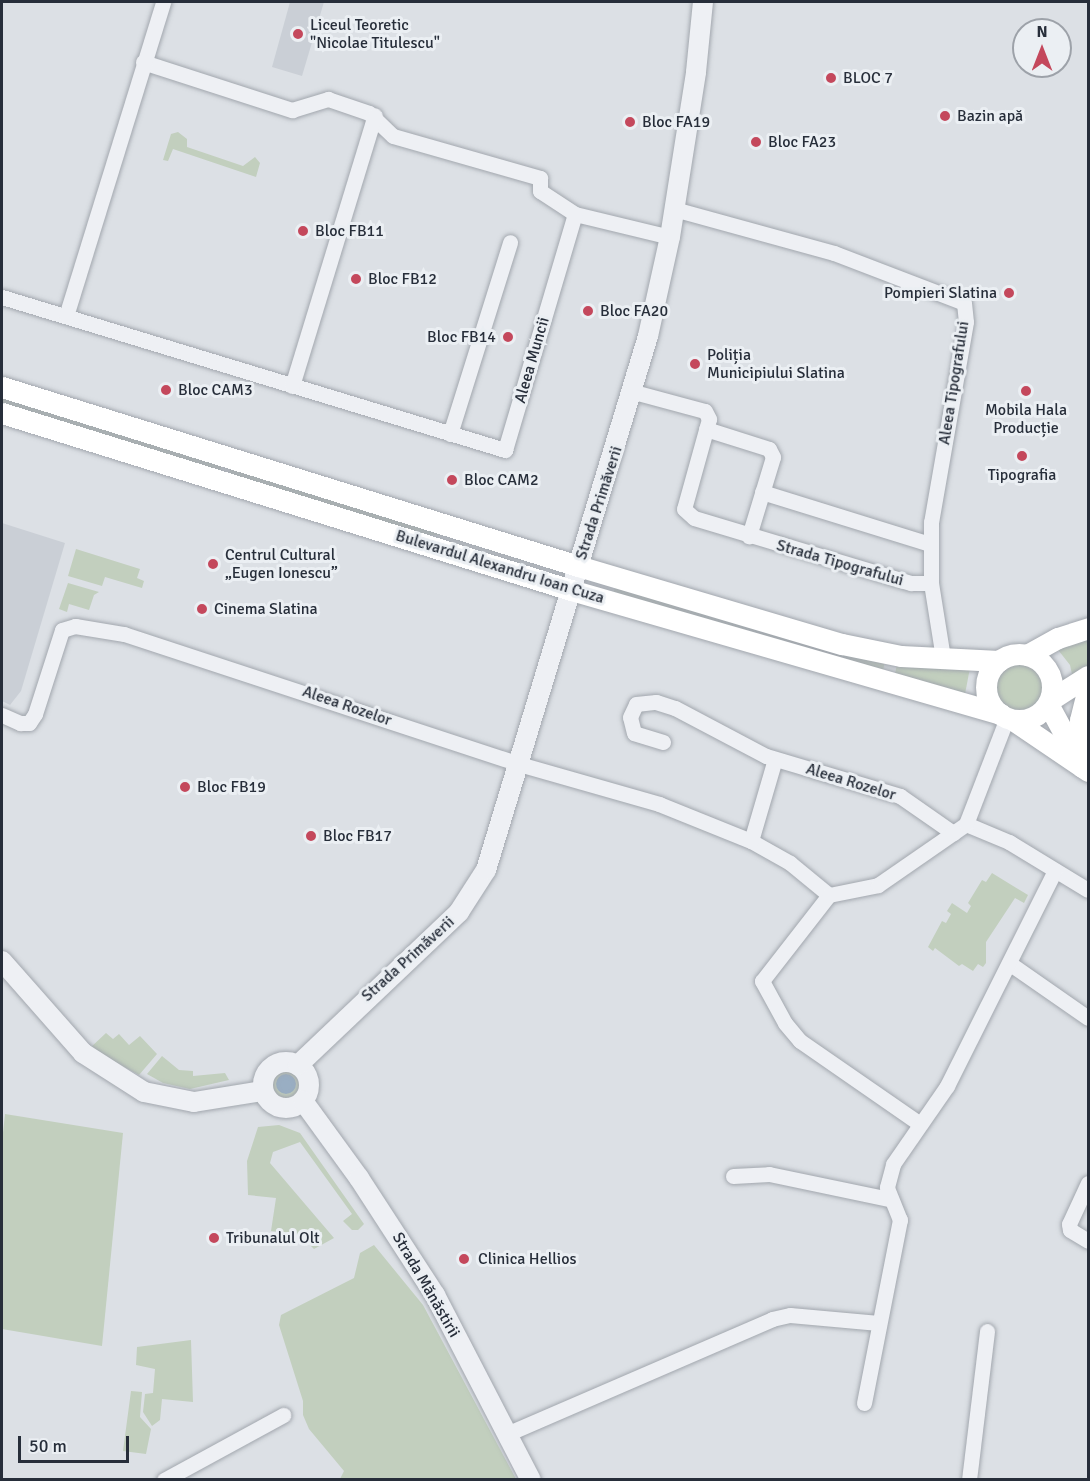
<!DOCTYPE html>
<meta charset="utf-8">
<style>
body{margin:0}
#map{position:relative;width:1090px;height:1481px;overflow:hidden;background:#dce0e5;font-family:Signika,sans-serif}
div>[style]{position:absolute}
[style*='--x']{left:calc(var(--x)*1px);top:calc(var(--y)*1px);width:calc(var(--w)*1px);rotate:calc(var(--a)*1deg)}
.built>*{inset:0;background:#cacfd6}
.green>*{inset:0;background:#c2cfbe;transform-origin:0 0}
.round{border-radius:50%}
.water>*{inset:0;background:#99aec3}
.roads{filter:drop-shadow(0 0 2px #a2a7ae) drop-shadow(0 0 2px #a2a7ae)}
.minor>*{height:15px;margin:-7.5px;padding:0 7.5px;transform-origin:7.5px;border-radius:7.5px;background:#eef0f4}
.tertiary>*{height:20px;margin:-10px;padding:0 10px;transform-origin:10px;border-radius:10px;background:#eef0f4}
.tertiary>.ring{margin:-10px;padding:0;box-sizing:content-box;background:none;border:20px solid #eef0f4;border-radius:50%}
.secondary>*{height:21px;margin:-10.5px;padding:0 10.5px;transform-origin:10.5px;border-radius:10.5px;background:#fff}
.secondary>.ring{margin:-10.5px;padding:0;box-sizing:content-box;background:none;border:21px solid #fff;border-radius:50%}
.dots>*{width:16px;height:16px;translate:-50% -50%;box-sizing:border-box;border:3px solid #ebeff3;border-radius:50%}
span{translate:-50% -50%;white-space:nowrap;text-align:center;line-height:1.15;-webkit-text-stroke:6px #ebeff3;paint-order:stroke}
.poi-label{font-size:16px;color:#272e3a}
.left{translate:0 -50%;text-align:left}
.right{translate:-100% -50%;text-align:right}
.street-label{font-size:16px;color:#272e3a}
.frame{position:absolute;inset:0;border:3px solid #272e3a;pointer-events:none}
.north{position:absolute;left:1012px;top:18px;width:60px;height:60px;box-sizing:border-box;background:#ebeff3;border:2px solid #9da2a9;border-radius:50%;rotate:0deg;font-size:16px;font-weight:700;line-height:24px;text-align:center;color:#272e3a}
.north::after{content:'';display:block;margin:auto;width:21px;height:27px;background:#c4485c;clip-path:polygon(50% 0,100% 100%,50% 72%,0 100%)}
.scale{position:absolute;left:18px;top:1436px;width:111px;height:27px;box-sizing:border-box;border:3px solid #272e3a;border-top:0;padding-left:8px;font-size:18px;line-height:21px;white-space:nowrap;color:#272e3a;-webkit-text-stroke:4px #ebeff3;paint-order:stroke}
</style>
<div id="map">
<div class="built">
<div style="clip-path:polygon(290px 2px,324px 2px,302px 76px,272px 67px)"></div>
<div style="clip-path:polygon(2px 523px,65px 543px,21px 691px,10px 705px,2px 701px)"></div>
</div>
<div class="green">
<div style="clip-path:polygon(178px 132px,187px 139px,187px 147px,243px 166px,255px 157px,260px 163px,256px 177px,173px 149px,168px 161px,163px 160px,171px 134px)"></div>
<div style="left:2px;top:391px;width:232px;height:13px;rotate:17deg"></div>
<div style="clip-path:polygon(233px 462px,449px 535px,422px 535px,229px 474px)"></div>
<div style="clip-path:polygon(76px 549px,140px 569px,137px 578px,144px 581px,142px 588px,105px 577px,102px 586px,68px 576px)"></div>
<div style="clip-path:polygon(68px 583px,99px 592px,94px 595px,89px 610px,69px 604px,67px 612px,59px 609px)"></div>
<div style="clip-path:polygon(616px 584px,886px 656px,882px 676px,613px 595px)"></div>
<div style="clip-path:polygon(1088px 637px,1088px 666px,1073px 679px,1070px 665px,1055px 646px)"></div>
<div style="clip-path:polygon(898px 658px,970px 668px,965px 694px,894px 680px)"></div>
<div class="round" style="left:994px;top:661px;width:52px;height:52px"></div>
<div style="clip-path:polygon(992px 873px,1028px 895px,1024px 903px,1015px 898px,986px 942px,986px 963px,983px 967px,978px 964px,973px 971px,962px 964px,959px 966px,935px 948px,933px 951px,928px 947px,942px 921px,946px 923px,951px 914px,947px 911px,952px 903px,967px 913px,971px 906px,968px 903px,982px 880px,986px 882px)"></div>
<div style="clip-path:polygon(106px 1033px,113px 1039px,119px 1034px,129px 1045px,140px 1036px,157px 1054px,139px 1075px,90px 1048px)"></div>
<div style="clip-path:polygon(162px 1056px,179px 1070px,193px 1071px,193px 1076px,225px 1073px,229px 1080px,190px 1089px,163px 1083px,147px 1074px)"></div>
<div class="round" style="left:272px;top:1070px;width:28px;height:28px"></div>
<div style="clip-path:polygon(5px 1114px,123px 1133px,102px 1346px,2px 1329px,2px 1142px)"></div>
<div style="clip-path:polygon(279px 1125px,300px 1133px,364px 1224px,358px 1230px,352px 1230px,343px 1221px,352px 1214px,300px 1142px,273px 1152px,270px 1163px,334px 1238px,314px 1249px,308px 1243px,309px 1236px,271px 1231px,276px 1198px,248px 1195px,247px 1161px,258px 1127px)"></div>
<div style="clip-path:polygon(374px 1245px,423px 1305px,516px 1479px,340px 1479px,344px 1471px,309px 1429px,303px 1415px,303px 1401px,279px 1325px,281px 1315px,354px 1278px,360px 1253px)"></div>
<div style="clip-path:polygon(191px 1340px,193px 1402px,162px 1399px,160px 1420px,152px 1426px,143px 1412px,145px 1394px,153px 1393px,155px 1369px,136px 1365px,137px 1347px)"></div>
<div style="clip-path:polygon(131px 1391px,142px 1392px,140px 1417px,151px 1429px,146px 1454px,123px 1451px)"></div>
</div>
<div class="water">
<div class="round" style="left:276px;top:1074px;width:20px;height:20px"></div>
</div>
<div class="roads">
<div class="minor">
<div style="--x:143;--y:62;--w:157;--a:17.9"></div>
<div style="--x:292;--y:110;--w:38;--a:-17"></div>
<div style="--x:328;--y:99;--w:43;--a:18.9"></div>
<div style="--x:369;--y:113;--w:33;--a:44"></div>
<div style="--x:393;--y:136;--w:153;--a:15.9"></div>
<div style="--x:540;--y:178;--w:13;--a:90"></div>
<div style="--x:540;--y:191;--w:42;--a:33.3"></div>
<div style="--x:575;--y:214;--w:98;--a:13.6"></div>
<div style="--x:674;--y:209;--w:166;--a:15.4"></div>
<div style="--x:834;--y:253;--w:139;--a:21"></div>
<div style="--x:964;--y:303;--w:19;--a:84"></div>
<div style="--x:966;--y:322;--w:203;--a:99.9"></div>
<div style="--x:931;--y:522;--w:61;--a:90"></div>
<div style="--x:931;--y:583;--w:76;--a:80.9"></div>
<div style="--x:2;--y:297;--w:526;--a:16.92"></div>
<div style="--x:505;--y:450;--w:246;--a:-73.5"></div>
<div style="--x:66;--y:316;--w:329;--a:-72.8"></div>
<div style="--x:292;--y:386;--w:283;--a:-73"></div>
<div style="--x:634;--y:392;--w:73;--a:15"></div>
<div style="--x:705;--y:411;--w:9;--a:63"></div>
<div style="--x:709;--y:419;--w:93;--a:105.5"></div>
<div style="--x:684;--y:509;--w:13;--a:42"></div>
<div style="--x:694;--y:518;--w:227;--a:16.7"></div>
<div style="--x:911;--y:583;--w:20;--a:0"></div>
<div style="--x:706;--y:429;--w:66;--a:17.6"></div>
<div style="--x:769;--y:449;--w:9;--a:63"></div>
<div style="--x:773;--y:457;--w:83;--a:106.9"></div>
<div style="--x:450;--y:434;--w:201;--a:-72.6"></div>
<div style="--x:762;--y:492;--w:176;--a:17.2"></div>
<div style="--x:2;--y:715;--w:20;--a:24"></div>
<div style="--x:20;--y:723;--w:9;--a:0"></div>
<div style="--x:29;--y:723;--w:11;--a:-56"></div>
<div style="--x:35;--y:714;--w:88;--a:-72.2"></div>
<div style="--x:62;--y:630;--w:14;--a:-17"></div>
<div style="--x:75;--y:626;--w:50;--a:9.3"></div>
<div style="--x:124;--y:634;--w:416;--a:18.2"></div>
<div style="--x:519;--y:764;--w:146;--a:15.9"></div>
<div style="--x:659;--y:804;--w:99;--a:21.9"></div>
<div style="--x:751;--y:841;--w:45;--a:29.4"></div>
<div style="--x:790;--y:863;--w:50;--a:39.4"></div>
<div style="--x:663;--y:742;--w:30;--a:-163"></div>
<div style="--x:634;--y:733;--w:16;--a:-104"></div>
<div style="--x:630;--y:717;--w:14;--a:-65"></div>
<div style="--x:636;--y:704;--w:20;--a:-6"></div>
<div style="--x:656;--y:702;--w:20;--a:18"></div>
<div style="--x:675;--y:708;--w:103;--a:27.8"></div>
<div style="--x:766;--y:756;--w:140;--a:16.6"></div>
<div style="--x:900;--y:796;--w:65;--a:34.9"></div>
<div style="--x:966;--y:824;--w:47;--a:22.7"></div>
<div style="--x:1009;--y:842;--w:92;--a:31.3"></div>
<div style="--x:751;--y:841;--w:85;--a:-73.7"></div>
<div style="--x:1009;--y:963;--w:96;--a:34.8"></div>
<div style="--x:920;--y:1124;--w:146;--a:-145.3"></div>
<div style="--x:800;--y:1041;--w:23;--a:-130"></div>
<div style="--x:785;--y:1023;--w:48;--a:-118.7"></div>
<div style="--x:762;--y:981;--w:109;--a:-52.1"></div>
<div style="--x:829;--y:895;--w:50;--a:-11.5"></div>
<div style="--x:878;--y:885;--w:107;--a:-34.7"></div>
<div style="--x:966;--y:824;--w:114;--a:-68.9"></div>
<div style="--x:733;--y:1176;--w:36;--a:-3"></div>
<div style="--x:769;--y:1174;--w:123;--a:11.8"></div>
<div style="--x:1088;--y:1183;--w:45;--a:114.9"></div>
<div style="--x:1069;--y:1224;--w:6;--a:81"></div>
<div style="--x:1070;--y:1230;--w:21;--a:31"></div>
<div style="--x:864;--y:1403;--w:187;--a:-78.9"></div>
<div style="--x:900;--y:1220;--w:35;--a:-112"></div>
<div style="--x:887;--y:1187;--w:24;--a:-75"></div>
<div style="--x:893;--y:1164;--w:95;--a:-55.3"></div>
<div style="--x:947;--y:1086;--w:241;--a:-63.4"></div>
<div style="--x:509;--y:1433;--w:287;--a:-23.4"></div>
<div style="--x:772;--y:1319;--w:18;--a:-13"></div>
<div style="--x:790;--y:1315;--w:89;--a:5.1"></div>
<div style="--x:164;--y:1480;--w:136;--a:-28.6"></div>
<div style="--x:969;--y:1480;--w:150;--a:-83.1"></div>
</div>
<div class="tertiary">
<div style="--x:2;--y:961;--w:123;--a:48.6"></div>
<div style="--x:83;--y:1053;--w:72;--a:32.6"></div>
<div style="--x:144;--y:1092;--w:51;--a:11.3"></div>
<div style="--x:194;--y:1102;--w:70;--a:-9.1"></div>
<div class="ring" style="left:263px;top:1062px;width:26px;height:26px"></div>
<div style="--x:298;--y:1065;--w:222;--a:-43.5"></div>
<div style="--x:459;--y:912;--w:50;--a:-57.3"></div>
<div style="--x:486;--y:870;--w:558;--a:-73.12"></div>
<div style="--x:648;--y:336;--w:101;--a:-77.5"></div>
<div style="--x:670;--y:237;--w:167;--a:-81"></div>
<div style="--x:696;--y:72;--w:70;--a:-84.3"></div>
<div style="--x:303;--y:1101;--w:95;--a:54"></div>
<div style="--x:359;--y:1178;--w:140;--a:57"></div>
<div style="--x:435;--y:1295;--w:208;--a:62.6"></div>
</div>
<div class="secondary">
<div style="--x:2;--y:387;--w:603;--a:17.26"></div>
<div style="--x:578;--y:566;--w:275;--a:16.5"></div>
<div style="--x:842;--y:644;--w:60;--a:11.5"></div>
<div style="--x:901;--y:656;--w:98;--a:2.9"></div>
<div style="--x:2;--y:413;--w:596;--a:17.28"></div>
<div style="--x:571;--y:590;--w:447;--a:16.1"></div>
<div class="ring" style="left:986px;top:654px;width:45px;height:45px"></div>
<div style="--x:1027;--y:655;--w:35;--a:-29"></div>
<div style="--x:1058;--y:638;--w:32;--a:-18"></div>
<div style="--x:1050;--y:700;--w:45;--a:-32.3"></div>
<div style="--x:1048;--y:704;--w:65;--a:61.5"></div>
<div style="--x:1013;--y:720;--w:91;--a:34.2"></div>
<div style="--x:1082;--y:767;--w:47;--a:-92.4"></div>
<div style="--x:1080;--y:720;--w:32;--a:-76"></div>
</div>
</div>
<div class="dots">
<div style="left:298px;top:34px;background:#c4485c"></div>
<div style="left:831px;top:78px;background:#c4485c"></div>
<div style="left:945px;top:116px;background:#c4485c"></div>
<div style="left:630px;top:122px;background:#c4485c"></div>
<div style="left:756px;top:142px;background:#c4485c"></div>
<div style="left:303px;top:231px;background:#c4485c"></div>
<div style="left:356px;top:279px;background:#c4485c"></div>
<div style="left:1009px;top:293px;background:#c4485c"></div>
<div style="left:588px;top:311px;background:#c4485c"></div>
<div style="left:508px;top:337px;background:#c4485c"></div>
<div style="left:695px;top:364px;background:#c4485c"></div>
<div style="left:166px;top:390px;background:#c4485c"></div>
<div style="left:1026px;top:391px;background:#c4485c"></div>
<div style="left:1022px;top:456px;background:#c4485c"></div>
<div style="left:452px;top:480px;background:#c4485c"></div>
<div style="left:213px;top:564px;background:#c4485c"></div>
<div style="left:202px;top:609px;background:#c4485c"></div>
<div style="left:185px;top:787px;background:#c4485c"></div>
<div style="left:311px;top:836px;background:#c4485c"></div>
<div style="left:214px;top:1238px;background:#c4485c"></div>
<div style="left:464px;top:1259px;background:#c4485c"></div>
</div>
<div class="poi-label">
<span class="left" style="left:310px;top:34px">Liceul Teoretic<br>"Nicolae Titulescu"</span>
<span class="left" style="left:843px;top:78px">BLOC 7</span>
<span class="left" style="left:957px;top:116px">Bazin apă</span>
<span class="left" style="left:642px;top:122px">Bloc FA19</span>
<span class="left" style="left:768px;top:142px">Bloc FA23</span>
<span class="left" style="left:315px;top:231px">Bloc FB11</span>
<span class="left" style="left:368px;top:279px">Bloc FB12</span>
<span class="right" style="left:997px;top:293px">Pompieri Slatina</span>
<span class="left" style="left:600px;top:311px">Bloc FA20</span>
<span class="right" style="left:496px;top:337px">Bloc FB14</span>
<span class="left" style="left:707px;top:364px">Poliția<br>Municipiului Slatina</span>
<span class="left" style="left:178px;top:390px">Bloc CAM3</span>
<span style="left:1026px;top:419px">Mobila Hala<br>Producție</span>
<span style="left:1022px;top:475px">Tipografia</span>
<span class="left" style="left:464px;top:480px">Bloc CAM2</span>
<span class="left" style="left:225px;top:564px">Centrul Cultural<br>„Eugen Ionescu”</span>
<span class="left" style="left:214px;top:609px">Cinema Slatina</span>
<span class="left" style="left:197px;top:787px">Bloc FB19</span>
<span class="left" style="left:323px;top:836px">Bloc FB17</span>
<span class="left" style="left:226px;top:1238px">Tribunalul Olt</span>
<span class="left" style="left:478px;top:1259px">Clinica Hellios</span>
</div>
<div class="street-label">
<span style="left:532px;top:360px;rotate:-74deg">Aleea Muncii</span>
<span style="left:954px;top:383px;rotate:-81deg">Aleea Tipografului</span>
<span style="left:599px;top:503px;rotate:-72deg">Strada Primăverii</span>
<span style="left:840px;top:563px;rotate:16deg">Strada Tipografului</span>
<span style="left:500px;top:567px;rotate:17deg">Bulevardul Alexandru Ioan Cuza</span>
<span style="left:347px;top:706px;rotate:19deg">Aleea Rozelor</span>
<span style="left:851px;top:782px;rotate:17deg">Aleea Rozelor</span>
<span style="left:408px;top:959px;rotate:-42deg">Strada Primăverii</span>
<span style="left:426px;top:1285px;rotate:60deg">Strada Mănăstirii</span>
</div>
<div class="frame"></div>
<div class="north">N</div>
<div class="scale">50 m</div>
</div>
